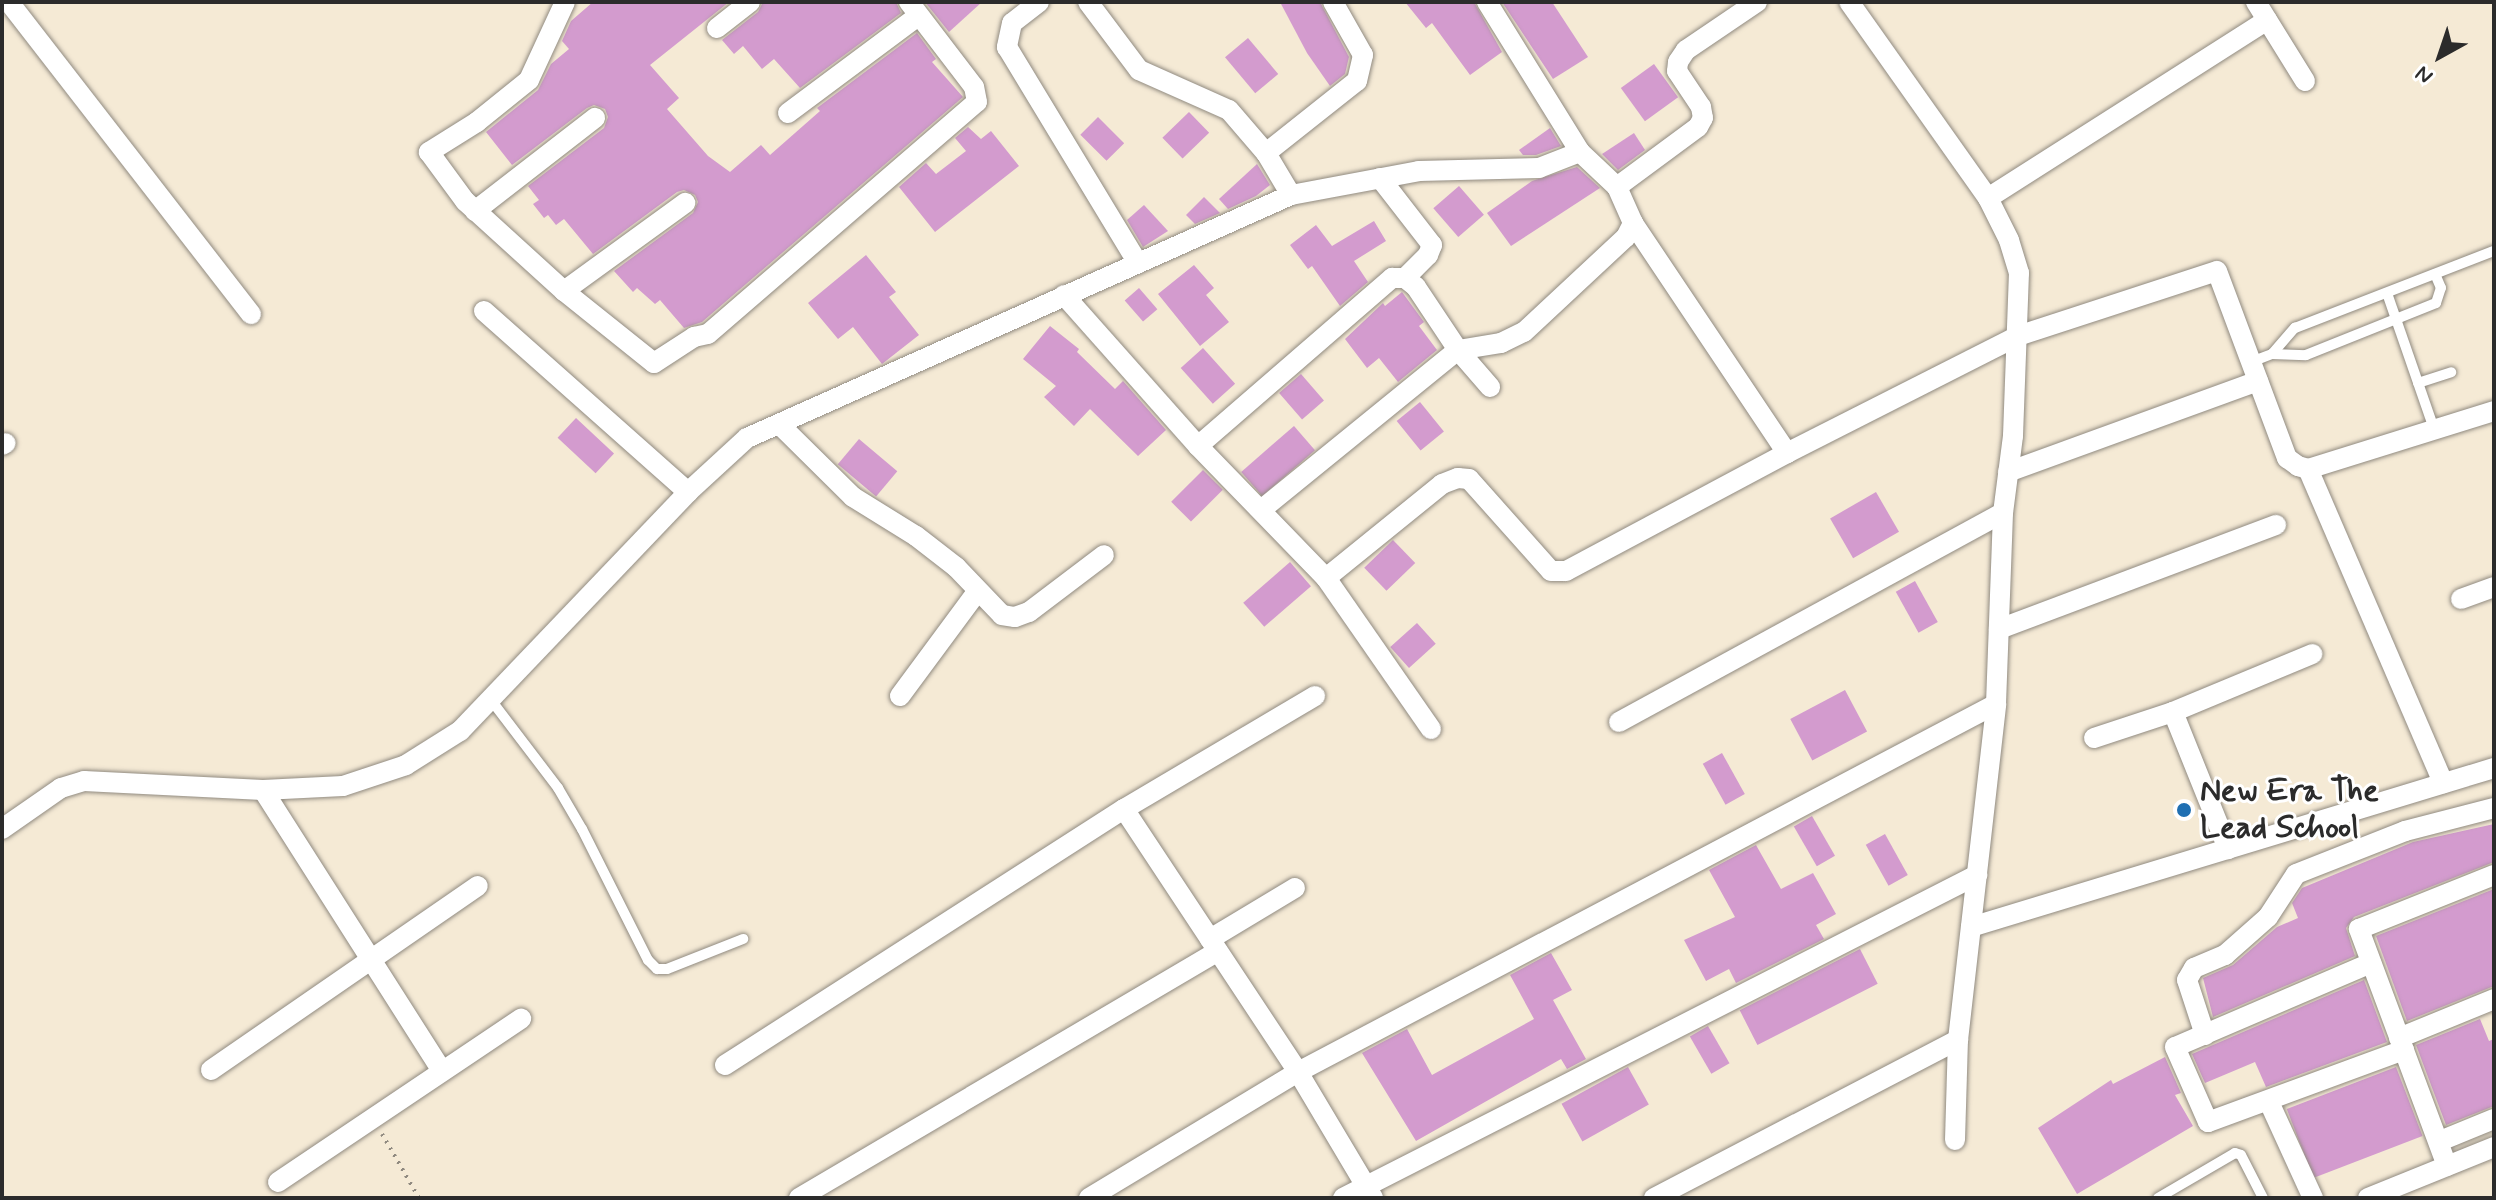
<!DOCTYPE html>
<style>
body{margin:0}
#map{position:relative;width:2496px;height:1200px;overflow:hidden;background:#f5ead5;font-family:Mynerve,sans-serif}
div>[style]{position:absolute}
[style*='--x']{left:calc(var(--x)*1px);top:calc(var(--y)*1px);width:calc(var(--w)*1px);rotate:calc(var(--a)*1deg)}
.building>*{inset:0;background:#d39bce;transform-origin:0 0}
.path>*{height:4px;margin-top:-2px;transform-origin:0;background:repeating-linear-gradient(90deg,#908a80 0 2px,transparent 0 8px)}
.roads{filter:drop-shadow(0 0 2px #908a80) drop-shadow(0 0 2px #908a80)}
.service>*{height:10px;margin:-5px;padding:0 5px;transform-origin:5px;border-radius:5px;background:#fff}
.minor>*{height:20px;margin:-10px;padding:0 10px;transform-origin:10px;border-radius:10px;background:#fff}
.dots>*{width:22px;height:22px;translate:-50% -50%;box-sizing:border-box;border:4px solid #fff;border-radius:50%}
span{translate:-50% -50%;white-space:nowrap;text-align:center;line-height:1.15;-webkit-text-stroke:6px #fff;paint-order:stroke}
.poi-label{font-size:32px;color:#2b2b2b;font-weight:700}
.left{translate:0 -50%;text-align:left}
.frame{position:absolute;inset:0;border:4px solid #2b2b2b;pointer-events:none}
.north{position:absolute;left:2400px;top:16px;width:80px;height:80px;-webkit-text-stroke:6px #fff;paint-order:stroke;rotate:220deg;font-size:22px;font-weight:700;line-height:32px;text-align:center;color:#2b2b2b}
.north::after{content:'';display:block;margin:auto;width:28px;height:36px;background:#2b2b2b;clip-path:polygon(50% 0,100% 100%,50% 72%,0 100%)}
</style>
<div id="map">
<div class="building">
<div style="clip-path:polygon(593px 2px,729px 2px,650px 65px,679px 98px,667px 109px,708px 156px,730px 172px,761px 145px,770px 155px,820px 111px,817px 108px,917px 33px,936px 59px,932px 62px,963px 97px,702px 322px,684px 328px,660px 300px,655px 304px,637px 288px,633px 292px,614px 271px,693px 213px,698px 202px,695px 195px,684px 190px,677px 192px,593px 254px,564px 219px,556px 225px,548px 215px,544px 218px,533px 204px,539px 200px,528px 186px,604px 128px,608px 117px,605px 109px,594px 105px,587px 108px,512px 165px,486px 132px,538px 90px,551px 64px,569px 49px,562px 41px,571px 21px)"></div>
<div style="clip-path:polygon(763px 2px,896px 2px,901px 13px,800px 88px,774px 59px,762px 69px,743px 46px,734px 54px,722px 40px,758px 12px)"></div>
<div style="clip-path:polygon(925px 2px,982px 2px,949px 32px)"></div>
<div style="clip-path:polygon(1280px 2px,1320px 2px,1349px 57px,1345px 74px,1330px 86px,1307px 53px)"></div>
<div style="clip-path:polygon(1405px 2px,1474px 2px,1502px 52px,1470px 75px,1432px 23px,1426px 28px)"></div>
<div style="clip-path:polygon(1502px 2px,1552px 2px,1588px 57px,1553px 79px)"></div>
<div style="left:1248px;top:38px;width:47px;height:30px;rotate:50deg"></div>
<div style="left:1654px;top:64px;width:41px;height:41px;rotate:54deg"></div>
<div style="left:1189px;top:112px;width:29px;height:37px;rotate:46deg"></div>
<div style="left:1098px;top:117px;width:37px;height:25px;rotate:45deg"></div>
<div style="clip-path:polygon(968px 127px,981px 139px,991px 131px,1019px 166px,935px 232px,899px 187px,926px 163px,936px 174px,966px 151px,955px 138px)"></div>
<div style="clip-path:polygon(1550px 128px,1561px 146px,1536px 155px,1523px 155px,1519px 150px)"></div>
<div style="clip-path:polygon(1634px 133px,1645px 150px,1618px 170px,1602px 154px)"></div>
<div style="clip-path:polygon(1257px 164px,1270px 185px,1256px 196px,1228px 209px,1219px 199px)"></div>
<div style="clip-path:polygon(1577px 167px,1600px 188px,1511px 246px,1487px 213px,1532px 181px)"></div>
<div style="left:1459px;top:186px;width:38px;height:34px;rotate:49deg"></div>
<div style="clip-path:polygon(1204px 197px,1220px 213px,1195px 224px,1186px 215px)"></div>
<div style="clip-path:polygon(1144px 205px,1168px 231px,1143px 247px,1127px 220px)"></div>
<div style="clip-path:polygon(1374px 221px,1386px 241px,1354px 261px,1368px 282px,1340px 306px,1312px 266px,1308px 269px,1290px 245px,1316px 225px,1332px 246px)"></div>
<div style="clip-path:polygon(866px 255px,896px 292px,889px 297px,919px 335px,882px 364px,853px 327px,838px 339px,808px 303px)"></div>
<div style="clip-path:polygon(1194px 265px,1214px 288px,1206px 295px,1229px 322px,1200px 346px,1158px 294px)"></div>
<div style="left:1139px;top:288px;width:28px;height:19px;rotate:49deg"></div>
<div style="clip-path:polygon(1402px 292px,1424px 322px,1419px 326px,1437px 350px,1398px 382px,1379px 358px,1367px 368px,1345px 339px,1383px 303px,1385px 306px)"></div>
<div style="clip-path:polygon(1050px 326px,1079px 349px,1077px 352px,1115px 389px,1123px 381px,1166px 430px,1138px 456px,1090px 409px,1074px 426px,1044px 397px,1056px 386px,1023px 359px)"></div>
<div style="left:1203px;top:348px;width:48px;height:30px;rotate:48deg"></div>
<div style="left:1301px;top:374px;width:35px;height:29px;rotate:49deg"></div>
<div style="left:1420px;top:402px;width:38px;height:30px;rotate:51deg"></div>
<div style="left:576px;top:418px;width:52px;height:27px;rotate:43deg"></div>
<div style="left:1294px;top:426px;width:32px;height:70px;rotate:49deg"></div>
<div style="left:859px;top:439px;width:50px;height:33px;rotate:40deg"></div>
<div style="left:1203px;top:470px;width:28px;height:45px;rotate:45deg"></div>
<div style="left:1876px;top:492px;width:46px;height:53px;rotate:60deg"></div>
<div style="left:1393px;top:540px;width:32px;height:40px;rotate:46deg"></div>
<div style="left:1290px;top:562px;width:32px;height:62px;rotate:49deg"></div>
<div style="left:1915px;top:581px;width:47px;height:22px;rotate:61deg"></div>
<div style="left:1417px;top:623px;width:28px;height:36px;rotate:48deg"></div>
<div style="left:1845px;top:690px;width:47px;height:62px;rotate:62deg"></div>
<div style="left:1722px;top:753px;width:47px;height:22px;rotate:61deg"></div>
<div style="left:1812px;top:816px;width:46px;height:21px;rotate:60deg"></div>
<div style="clip-path:polygon(2494px 824px,2494px 862px,2354px 917px,2346px 928px,2355px 956px,2213px 1017px,2203px 978px,2233px 965px,2277px 927px,2298px 918px,2292px 903px,2302px 888px,2413px 842px)"></div>
<div style="left:1885px;top:834px;width:47px;height:22px;rotate:61deg"></div>
<div style="clip-path:polygon(1756px 845px,1781px 889px,1813px 873px,1836px 914px,1816px 925px,1824px 939px,1736px 983px,1729px 969px,1706px 981px,1684px 940px,1735px 917px,1709px 870px)"></div>
<div style="clip-path:polygon(2494px 889px,2494px 986px,2407px 1021px,2376px 936px)"></div>
<div style="left:1860px;top:949px;width:39px;height:135px;rotate:63deg"></div>
<div style="clip-path:polygon(1551px 953px,1572px 990px,1553px 1000px,1586px 1059px,1567px 1069px,1561px 1059px,1416px 1141px,1362px 1053px,1407px 1029px,1432px 1075px,1534px 1019px,1510px 975px)"></div>
<div style="clip-path:polygon(2364px 980px,2387px 1042px,2266px 1087px,2255px 1062px,2205px 1083px,2192px 1054px)"></div>
<div style="clip-path:polygon(2480px 1019px,2489px 1041px,2494px 1039px,2494px 1106px,2446px 1125px,2416px 1045px)"></div>
<div style="left:1708px;top:1026px;width:43px;height:21px;rotate:60deg"></div>
<div style="clip-path:polygon(2165px 1057px,2181px 1093px,2175px 1095px,2193px 1126px,2077px 1194px,2038px 1128px,2111px 1080px,2113px 1084px)"></div>
<div style="left:1628px;top:1067px;width:43px;height:76px;rotate:61deg"></div>
<div style="left:2396px;top:1067px;width:74px;height:117px;rotate:69deg"></div>
</div>
<div class="path">
<div style="--x:382;--y:1134;--w:74;--a:60"></div>
</div>
<div class="roads">
<div class="service">
<div style="--x:2387;--y:293;--w:144;--a:70.9"></div>
<div style="--x:2272;--y:354;--w:34;--a:2"></div>
<div style="--x:2306;--y:355;--w:140;--a:-21.8"></div>
<div style="--x:2436;--y:303;--w:16;--a:-72"></div>
<div style="--x:2441;--y:288;--w:15;--a:-113"></div>
<div style="--x:2251;--y:362;--w:22;--a:-21"></div>
<div style="--x:2272;--y:354;--w:35;--a:-49"></div>
<div style="--x:2295;--y:328;--w:213;--a:-21.2"></div>
<div style="--x:2418;--y:383;--w:35;--a:-18"></div>
<div style="--x:491;--y:700;--w:111;--a:52.7"></div>
<div style="--x:558;--y:788;--w:48;--a:59.7"></div>
<div style="--x:582;--y:829;--w:147;--a:63.3"></div>
<div style="--x:648;--y:960;--w:13;--a:45"></div>
<div style="--x:657;--y:969;--w:10;--a:0"></div>
<div style="--x:667;--y:969;--w:82;--a:-21.5"></div>
<div style="--x:2158;--y:1198;--w:89;--a:-30.3"></div>
<div style="--x:2235;--y:1153;--w:6;--a:18"></div>
<div style="--x:2241;--y:1155;--w:48;--a:62.9"></div>
</div>
<div class="minor">
<div style="--x:565;--y:2;--w:86;--a:114.8"></div>
<div style="--x:529;--y:80;--w:67;--a:141.1"></div>
<div style="--x:477;--y:122;--w:57;--a:148"></div>
<div style="--x:429;--y:152;--w:61;--a:53.7"></div>
<div style="--x:465;--y:201;--w:134;--a:42.3"></div>
<div style="--x:564;--y:291;--w:115;--a:38.7"></div>
<div style="--x:654;--y:363;--w:48;--a:-33"></div>
<div style="--x:694;--y:337;--w:14;--a:-12"></div>
<div style="--x:708;--y:334;--w:355;--a:-40.8"></div>
<div style="--x:977;--y:102;--w:15;--a:-101"></div>
<div style="--x:974;--y:87;--w:107;--a:-127.4"></div>
<div style="--x:1039;--y:2;--w:34;--a:142"></div>
<div style="--x:1012;--y:23;--w:25;--a:102"></div>
<div style="--x:1007;--y:47;--w:253;--a:58.8"></div>
<div style="--x:1088;--y:2;--w:85;--a:53.1"></div>
<div style="--x:1139;--y:70;--w:98;--a:24"></div>
<div style="--x:1229;--y:110;--w:57;--a:49.3"></div>
<div style="--x:1266;--y:153;--w:49;--a:59.2"></div>
<div style="--x:1487;--y:2;--w:176;--a:58.2"></div>
<div style="--x:1580;--y:152;--w:51;--a:43.4"></div>
<div style="--x:1757;--y:2;--w:86;--a:145.9"></div>
<div style="--x:1686;--y:50;--w:14;--a:124"></div>
<div style="--x:1678;--y:62;--w:9;--a:96"></div>
<div style="--x:1677;--y:71;--w:43;--a:56.3"></div>
<div style="--x:1701;--y:107;--w:11;--a:80"></div>
<div style="--x:1703;--y:118;--w:10;--a:119"></div>
<div style="--x:1698;--y:127;--w:101;--a:143.5"></div>
<div style="--x:1617;--y:187;--w:39;--a:66"></div>
<div style="--x:1633;--y:223;--w:277;--a:56.2"></div>
<div style="--x:2256;--y:2;--w:93;--a:58.2"></div>
<div style="--x:12;--y:6;--w:390;--a:52.2"></div>
<div style="--x:717;--y:28;--w:42;--a:-38.2"></div>
<div style="--x:788;--y:113;--w:161;--a:-36.7"></div>
<div style="--x:1266;--y:153;--w:116;--a:-38.4"></div>
<div style="--x:1357;--y:81;--w:27;--a:-77"></div>
<div style="--x:1363;--y:55;--w:61;--a:-119.5"></div>
<div style="--x:1380;--y:178;--w:85;--a:52.2"></div>
<div style="--x:1432;--y:245;--w:11;--a:112"></div>
<div style="--x:1428;--y:255;--w:33;--a:135"></div>
<div style="--x:1988;--y:198;--w:331;--a:-32.5"></div>
<div style="--x:475;--y:211;--w:152;--a:-37.8"></div>
<div style="--x:564;--y:291;--w:150;--a:-36"></div>
<div style="--x:1064;--y:295;--w:202;--a:48.4"></div>
<div style="--x:1198;--y:446;--w:184;--a:45.9"></div>
<div style="--x:1326;--y:578;--w:184;--a:55.2"></div>
<div style="--x:484;--y:311;--w:273;--a:41.6"></div>
<div style="--x:779;--y:424;--w:104;--a:44.6"></div>
<div style="--x:853;--y:497;--w:74;--a:31.8"></div>
<div style="--x:916;--y:536;--w:51;--a:37.8"></div>
<div style="--x:956;--y:567;--w:66;--a:46.2"></div>
<div style="--x:1002;--y:615;--w:13;--a:9"></div>
<div style="--x:1015;--y:617;--w:15;--a:-20"></div>
<div style="--x:1029;--y:612;--w:94;--a:-37.2"></div>
<div style="--x:2;--y:445;--w:4;--a:-27"></div>
<div style="--x:1198;--y:446;--w:257;--a:-40.9"></div>
<div style="--x:1392;--y:278;--w:13;--a:0"></div>
<div style="--x:1405;--y:278;--w:14;--a:39"></div>
<div style="--x:1416;--y:287;--w:76;--a:56.3"></div>
<div style="--x:1458;--y:350;--w:44;--a:-9.2"></div>
<div style="--x:1501;--y:343;--w:25;--a:-26"></div>
<div style="--x:1524;--y:332;--w:139;--a:-43"></div>
<div style="--x:1626;--y:237;--w:16;--a:-63"></div>
<div style="--x:2308;--y:469;--w:342;--a:66.7"></div>
<div style="--x:2008;--y:472;--w:266;--a:-20"></div>
<div style="--x:1261;--y:510;--w:254;--a:-39.1"></div>
<div style="--x:1458;--y:350;--w:49;--a:49.1"></div>
<div style="--x:1326;--y:578;--w:149;--a:-39"></div>
<div style="--x:1442;--y:484;--w:17;--a:-21"></div>
<div style="--x:1458;--y:478;--w:11;--a:5"></div>
<div style="--x:1469;--y:479;--w:123;--a:48.3"></div>
<div style="--x:1551;--y:571;--w:15;--a:0"></div>
<div style="--x:1566;--y:571;--w:251;--a:-28.1"></div>
<div style="--x:1787;--y:453;--w:259;--a:-26.9"></div>
<div style="--x:2018;--y:336;--w:209;--a:-18.1"></div>
<div style="--x:2217;--y:271;--w:200;--a:69.5"></div>
<div style="--x:2287;--y:458;--w:14;--a:36"></div>
<div style="--x:2298;--y:466;--w:10;--a:17"></div>
<div style="--x:2308;--y:469;--w:195;--a:-17.3"></div>
<div style="--x:2461;--y:599;--w:35;--a:-20"></div>
<div style="--x:1999;--y:629;--w:296;--a:-20.6"></div>
<div style="--x:900;--y:696;--w:129;--a:-53.5"></div>
<div style="--x:2173;--y:712;--w:148;--a:68.1"></div>
<div style="--x:1619;--y:722;--w:437;--a:-28.6"></div>
<div style="--x:2094;--y:738;--w:83;--a:-18.2"></div>
<div style="--x:2173;--y:712;--w:151;--a:-22.6"></div>
<div style="--x:263;--y:790;--w:333;--a:57.5"></div>
<div style="--x:1124;--y:809;--w:315;--a:56.5"></div>
<div style="--x:1298;--y:1072;--w:147;--a:59.2"></div>
<div style="--x:2;--y:829;--w:72;--a:-34.8"></div>
<div style="--x:61;--y:788;--w:24;--a:-17"></div>
<div style="--x:84;--y:781;--w:179;--a:2.9"></div>
<div style="--x:263;--y:790;--w:80;--a:-2.9"></div>
<div style="--x:343;--y:786;--w:66;--a:-18.4"></div>
<div style="--x:406;--y:765;--w:64;--a:-32.2"></div>
<div style="--x:460;--y:731;--w:330;--a:-46.3"></div>
<div style="--x:688;--y:492;--w:80;--a:-42.5"></div>
<div style="--x:747;--y:438;--w:596;--a:-24.07"></div>
<div style="--x:1291;--y:195;--w:130;--a:-10.6"></div>
<div style="--x:1419;--y:171;--w:120;--a:-1.4"></div>
<div style="--x:1539;--y:168;--w:44;--a:-21.3"></div>
<div style="--x:1971;--y:927;--w:547;--a:-16.91"></div>
<div style="--x:1210;--y:939;--w:99;--a:-31"></div>
<div style="--x:2371;--y:963;--w:213;--a:156.8"></div>
<div style="--x:2175;--y:1047;--w:82;--a:66.3"></div>
<div style="--x:2208;--y:1122;--w:209;--a:-20.2"></div>
<div style="--x:2205;--y:1035;--w:58;--a:-108.1"></div>
<div style="--x:2187;--y:980;--w:14;--a:-60"></div>
<div style="--x:2194;--y:968;--w:34;--a:-23"></div>
<div style="--x:2225;--y:955;--w:57;--a:-41.5"></div>
<div style="--x:2268;--y:917;--w:51;--a:-56.9"></div>
<div style="--x:2296;--y:874;--w:117;--a:-21.5"></div>
<div style="--x:2405;--y:831;--w:92;--a:-14.5"></div>
<div style="--x:2399;--y:1038;--w:103;--a:-22.3"></div>
<div style="--x:725;--y:1065;--w:474;--a:-32.7"></div>
<div style="--x:1124;--y:809;--w:222;--a:-30.6"></div>
<div style="--x:211;--y:1070;--w:324;--a:-34.6"></div>
<div style="--x:2269;--y:1102;--w:106;--a:65.4"></div>
<div style="--x:1955;--y:1140;--w:100;--a:-88.3"></div>
<div style="--x:2440;--y:1141;--w:58;--a:-22.2"></div>
<div style="--x:2447;--y:1166;--w:253;--a:-110.4"></div>
<div style="--x:2359;--y:929;--w:145;--a:-21.8"></div>
<div style="--x:278;--y:1182;--w:293;--a:-33.9"></div>
<div style="--x:799;--y:1198;--w:486;--a:-30.5"></div>
<div style="--x:1089;--y:1198;--w:244;--a:-31.1"></div>
<div style="--x:1298;--y:1072;--w:789;--a:-27.8"></div>
<div style="--x:1343;--y:1198;--w:712;--a:-27"></div>
<div style="--x:1654;--y:1198;--w:343;--a:-27.5"></div>
<div style="--x:1958;--y:1040;--w:338;--a:-83.5"></div>
<div style="--x:1996;--y:704;--w:191;--a:-87.9"></div>
<div style="--x:2003;--y:513;--w:78;--a:-82.6"></div>
<div style="--x:2013;--y:436;--w:163;--a:-87.9"></div>
<div style="--x:2019;--y:273;--w:34;--a:-107"></div>
<div style="--x:2009;--y:240;--w:47;--a:-116.6"></div>
<div style="--x:1988;--y:198;--w:240;--a:-125.3"></div>
<div style="--x:2368;--y:1198;--w:136;--a:-22"></div>
</div>
</div>
<div class="dots">
<div style="left:2184px;top:810px;background:#1f6fb2"></div>
</div>
<div class="poi-label">
<span class="left" style="left:2200px;top:810px">New Era The<br>Lead School</span>
</div>
<div class="frame"></div>
<div class="north">N</div>
</div>
